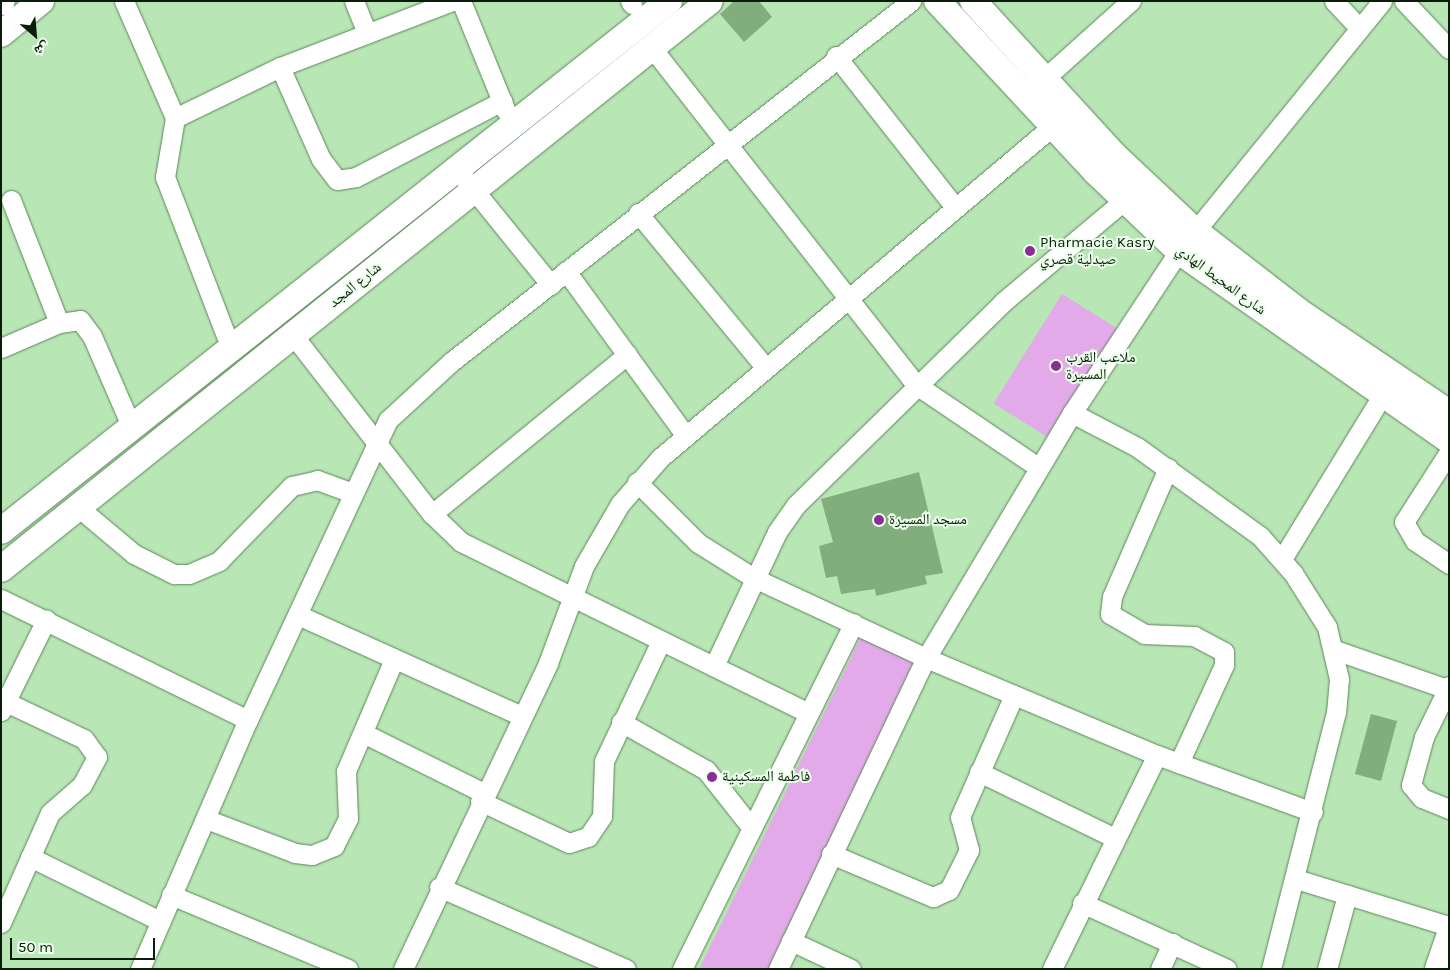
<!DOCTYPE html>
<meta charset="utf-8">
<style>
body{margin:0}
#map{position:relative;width:1450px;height:970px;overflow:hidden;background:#b8e6b5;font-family:Karla,"Noto Naskh Arabic",sans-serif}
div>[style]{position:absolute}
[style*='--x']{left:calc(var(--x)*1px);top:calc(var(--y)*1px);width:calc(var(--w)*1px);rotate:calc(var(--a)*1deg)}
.green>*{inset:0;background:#e2aae8;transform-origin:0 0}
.building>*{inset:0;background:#82ae7e;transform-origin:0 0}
.roads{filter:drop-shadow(0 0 1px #5c8659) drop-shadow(0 0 1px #5c8659)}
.street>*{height:19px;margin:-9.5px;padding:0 9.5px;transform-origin:9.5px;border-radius:9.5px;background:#fff}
.secondary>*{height:26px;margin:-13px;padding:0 13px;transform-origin:13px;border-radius:13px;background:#fff}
.dots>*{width:14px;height:14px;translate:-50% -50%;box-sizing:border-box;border:2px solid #ecffeb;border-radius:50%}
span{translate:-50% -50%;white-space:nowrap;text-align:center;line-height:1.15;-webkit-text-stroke:4px #ecffeb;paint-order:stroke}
.poi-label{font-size:15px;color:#0b1c0b}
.left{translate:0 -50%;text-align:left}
.street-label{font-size:15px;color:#0b1c0b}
.frame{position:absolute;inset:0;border:2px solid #0b1c0b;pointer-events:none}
.north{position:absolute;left:10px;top:10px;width:50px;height:50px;-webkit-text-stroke:4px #ecffeb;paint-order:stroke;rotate:153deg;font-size:14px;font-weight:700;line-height:20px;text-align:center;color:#0b1c0b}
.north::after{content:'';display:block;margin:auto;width:18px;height:22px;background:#0b1c0b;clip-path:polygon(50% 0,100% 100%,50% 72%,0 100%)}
.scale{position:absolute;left:10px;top:938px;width:145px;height:22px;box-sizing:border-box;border:2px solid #0b1c0b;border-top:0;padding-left:6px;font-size:15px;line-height:18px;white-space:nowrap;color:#0b1c0b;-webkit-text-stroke:4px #ecffeb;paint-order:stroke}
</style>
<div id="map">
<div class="green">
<div style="left:1062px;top:294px;width:67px;height:129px;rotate:32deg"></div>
<div style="left:861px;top:637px;width:62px;height:369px;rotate:26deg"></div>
</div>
<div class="building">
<div style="clip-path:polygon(734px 1px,759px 1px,772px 17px,744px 42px,720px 14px)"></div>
<div style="clip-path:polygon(919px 472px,943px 573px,925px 576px,927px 584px,876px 596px,875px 589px,841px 594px,837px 576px,826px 578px,819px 546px,833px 542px,821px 499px)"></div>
<div style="left:1371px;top:714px;width:27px;height:62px;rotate:15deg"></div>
</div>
<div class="roads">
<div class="street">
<div style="--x:124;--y:1;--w:128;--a:66.4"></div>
<div style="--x:175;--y:118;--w:60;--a:99.6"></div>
<div style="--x:165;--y:177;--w:184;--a:69"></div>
<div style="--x:354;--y:1;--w:35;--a:68"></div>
<div style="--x:461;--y:1;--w:119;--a:67.8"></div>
<div style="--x:630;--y:1;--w:4;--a:56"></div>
<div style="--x:1334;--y:1;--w:37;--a:47"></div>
<div style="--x:1404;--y:1;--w:66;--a:46.8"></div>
<div style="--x:652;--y:48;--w:427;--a:51.9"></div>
<div style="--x:915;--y:384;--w:148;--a:34"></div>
<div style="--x:836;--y:56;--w:191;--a:51.8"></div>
<div style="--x:280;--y:67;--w:101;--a:66"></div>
<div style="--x:321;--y:159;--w:26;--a:53"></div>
<div style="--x:337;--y:180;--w:19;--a:-9"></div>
<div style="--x:356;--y:177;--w:165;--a:-27.5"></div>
<div style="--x:1035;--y:87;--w:129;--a:-41.9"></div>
<div style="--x:175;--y:118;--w:117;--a:-25.9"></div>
<div style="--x:280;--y:67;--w:184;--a:-21"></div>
<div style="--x:457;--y:169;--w:149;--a:51"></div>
<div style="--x:11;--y:200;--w:132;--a:68.7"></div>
<div style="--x:638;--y:213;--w:200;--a:50.5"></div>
<div style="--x:566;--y:271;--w:204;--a:54"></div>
<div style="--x:293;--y:335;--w:227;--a:52.2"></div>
<div style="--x:432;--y:514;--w:40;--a:44"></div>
<div style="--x:461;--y:542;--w:386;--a:26.2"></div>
<div style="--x:1;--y:348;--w:63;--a:-23.3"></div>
<div style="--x:59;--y:323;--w:21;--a:-8"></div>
<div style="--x:80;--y:320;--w:20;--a:53"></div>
<div style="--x:92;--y:336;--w:100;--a:66.5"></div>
<div style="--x:1072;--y:413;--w:73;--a:27.6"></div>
<div style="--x:1137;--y:447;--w:152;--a:35.9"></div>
<div style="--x:1260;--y:536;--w:50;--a:48.3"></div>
<div style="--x:1293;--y:573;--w:64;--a:57.8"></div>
<div style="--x:1327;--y:627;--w:53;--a:77"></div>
<div style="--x:1339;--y:679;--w:33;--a:95"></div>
<div style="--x:1336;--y:712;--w:265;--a:104.2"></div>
<div style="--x:1449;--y:452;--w:83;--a:122.7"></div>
<div style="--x:1404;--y:522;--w:22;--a:60"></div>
<div style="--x:1415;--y:541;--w:41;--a:34.1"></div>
<div style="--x:1168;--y:468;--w:141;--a:113.5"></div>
<div style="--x:1112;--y:597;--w:17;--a:97"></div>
<div style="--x:1110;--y:614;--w:39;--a:30"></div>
<div style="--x:1144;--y:634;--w:50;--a:2.3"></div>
<div style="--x:1194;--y:636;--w:34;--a:28"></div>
<div style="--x:1224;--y:652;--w:13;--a:90"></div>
<div style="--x:1224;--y:665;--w:108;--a:114.7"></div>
<div style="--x:637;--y:482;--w:86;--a:45"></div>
<div style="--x:698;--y:543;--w:66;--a:32"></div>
<div style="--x:754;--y:578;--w:190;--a:24.9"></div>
<div style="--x:926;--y:658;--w:251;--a:22.8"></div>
<div style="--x:1157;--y:755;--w:166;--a:20.1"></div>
<div style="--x:78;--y:507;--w:73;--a:40"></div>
<div style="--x:134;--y:554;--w:45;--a:26.6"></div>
<div style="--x:174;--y:574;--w:15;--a:0"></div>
<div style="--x:189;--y:574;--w:33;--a:-23"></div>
<div style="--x:219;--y:561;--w:105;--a:-45.8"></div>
<div style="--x:292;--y:486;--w:26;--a:-13"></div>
<div style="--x:317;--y:480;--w:38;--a:20"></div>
<div style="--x:432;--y:514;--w:252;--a:-39.2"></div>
<div style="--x:1282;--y:559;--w:206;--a:-58.5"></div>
<div style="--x:1;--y:599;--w:275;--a:26.1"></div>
<div style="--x:298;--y:615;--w:246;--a:24.3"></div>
<div style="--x:1335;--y:650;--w:119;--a:19.2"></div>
<div style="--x:714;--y:666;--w:148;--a:-64.8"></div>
<div style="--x:777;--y:532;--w:33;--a:-55"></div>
<div style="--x:796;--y:505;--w:290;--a:-44.4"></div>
<div style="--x:1003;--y:302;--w:170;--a:-40"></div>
<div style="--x:1449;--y:686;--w:57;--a:116.1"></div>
<div style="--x:1424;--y:737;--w:50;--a:105.2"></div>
<div style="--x:1411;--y:785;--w:17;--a:50"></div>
<div style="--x:1422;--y:798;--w:29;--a:22"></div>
<div style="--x:1;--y:711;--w:102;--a:-63.7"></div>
<div style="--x:621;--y:722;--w:98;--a:29.5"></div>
<div style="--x:706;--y:770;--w:73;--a:51.7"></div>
<div style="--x:363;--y:733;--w:135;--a:26.4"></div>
<div style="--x:979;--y:772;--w:151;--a:25.9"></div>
<div style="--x:480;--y:801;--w:98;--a:25.3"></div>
<div style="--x:569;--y:843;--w:20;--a:-18"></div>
<div style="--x:588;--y:837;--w:25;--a:-56"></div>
<div style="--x:602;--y:816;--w:55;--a:-87.9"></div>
<div style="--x:604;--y:761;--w:133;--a:-64.6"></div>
<div style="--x:206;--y:819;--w:95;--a:20.9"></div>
<div style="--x:295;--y:853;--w:17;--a:7"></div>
<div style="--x:312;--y:855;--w:24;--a:-22"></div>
<div style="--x:334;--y:846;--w:31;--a:-63"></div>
<div style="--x:348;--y:818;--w:47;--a:-92.4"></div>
<div style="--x:346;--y:771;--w:122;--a:-66.8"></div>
<div style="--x:831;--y:854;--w:111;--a:22.9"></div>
<div style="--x:933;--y:897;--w:17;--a:-24"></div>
<div style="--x:949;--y:890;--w:45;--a:-63.4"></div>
<div style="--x:969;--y:850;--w:34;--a:-105"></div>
<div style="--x:960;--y:817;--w:133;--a:-66.1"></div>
<div style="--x:30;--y:857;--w:145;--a:26.2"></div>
<div style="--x:1296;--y:879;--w:160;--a:17.1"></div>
<div style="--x:439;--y:887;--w:204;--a:23.7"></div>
<div style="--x:171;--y:895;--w:192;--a:22.7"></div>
<div style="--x:1082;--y:903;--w:159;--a:24.5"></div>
<div style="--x:1;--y:923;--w:120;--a:-66"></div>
<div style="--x:50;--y:813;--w:43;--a:-41.2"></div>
<div style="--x:82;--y:785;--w:32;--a:-62"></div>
<div style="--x:97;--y:757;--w:22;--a:-126"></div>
<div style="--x:84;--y:739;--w:86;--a:-154.6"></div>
<div style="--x:791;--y:941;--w:66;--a:25"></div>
<div style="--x:140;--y:969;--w:271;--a:-66.6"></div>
<div style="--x:248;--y:720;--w:331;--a:-65"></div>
<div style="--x:388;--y:420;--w:86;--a:-42.6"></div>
<div style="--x:451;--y:362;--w:585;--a:-38.12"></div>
<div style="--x:403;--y:969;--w:339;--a:-64.6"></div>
<div style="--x:548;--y:663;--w:103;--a:-69.6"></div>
<div style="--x:584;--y:566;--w:72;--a:-59.9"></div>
<div style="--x:620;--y:504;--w:61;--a:-49"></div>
<div style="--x:660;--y:458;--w:527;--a:-40.22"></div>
<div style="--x:682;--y:969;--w:386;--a:-63.6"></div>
<div style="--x:778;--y:969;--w:344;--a:-64.6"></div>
<div style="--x:926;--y:658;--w:285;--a:-59.2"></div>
<div style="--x:1072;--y:413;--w:194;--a:-56.6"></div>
<div style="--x:1179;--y:251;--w:322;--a:-50.9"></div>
<div style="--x:1052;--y:969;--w:238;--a:-63.9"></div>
<div style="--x:1160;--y:969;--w:29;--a:-65"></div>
<div style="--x:1327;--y:969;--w:77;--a:-74.9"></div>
</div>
<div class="secondary">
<div style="--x:937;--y:1;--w:233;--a:47.1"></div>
<div style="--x:1096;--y:172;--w:115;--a:43.6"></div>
<div style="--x:1179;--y:251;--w:330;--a:35"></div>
<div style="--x:973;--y:1;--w:210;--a:47.5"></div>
<div style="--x:1115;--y:156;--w:110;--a:43.2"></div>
<div style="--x:1195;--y:231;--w:130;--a:37.8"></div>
<div style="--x:1298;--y:311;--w:182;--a:34"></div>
<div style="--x:1;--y:2;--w:1;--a:-45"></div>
<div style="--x:1;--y:34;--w:52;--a:-39.5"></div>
<div style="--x:1;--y:531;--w:853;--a:-38.43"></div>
<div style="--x:1;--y:569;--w:908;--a:-38.7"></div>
<div style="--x:1438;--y:969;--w:34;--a:-71"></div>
</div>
</div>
<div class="dots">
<div style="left:1030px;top:251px;background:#8b2d97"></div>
<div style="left:1056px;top:366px;background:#8b2d97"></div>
<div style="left:879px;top:520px;background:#8b2d97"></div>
<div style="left:712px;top:777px;background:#8b2d97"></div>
</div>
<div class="poi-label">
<span class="left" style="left:1040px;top:251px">Pharmacie Kasry<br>صيدلية قصري</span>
<span class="left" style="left:1066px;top:366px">ملاعب القرب<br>المسيرة</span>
<span class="left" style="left:889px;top:520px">مسجد المسيرة</span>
<span class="left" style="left:722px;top:777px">فاطمة المسكينية</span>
</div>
<div class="street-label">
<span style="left:1221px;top:280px;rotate:36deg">شارع المحيط الهادي</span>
<span style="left:355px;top:285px;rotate:-39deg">شارع المجد</span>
</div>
<div class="frame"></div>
<div class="north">ش</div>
<div class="scale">50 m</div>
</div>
